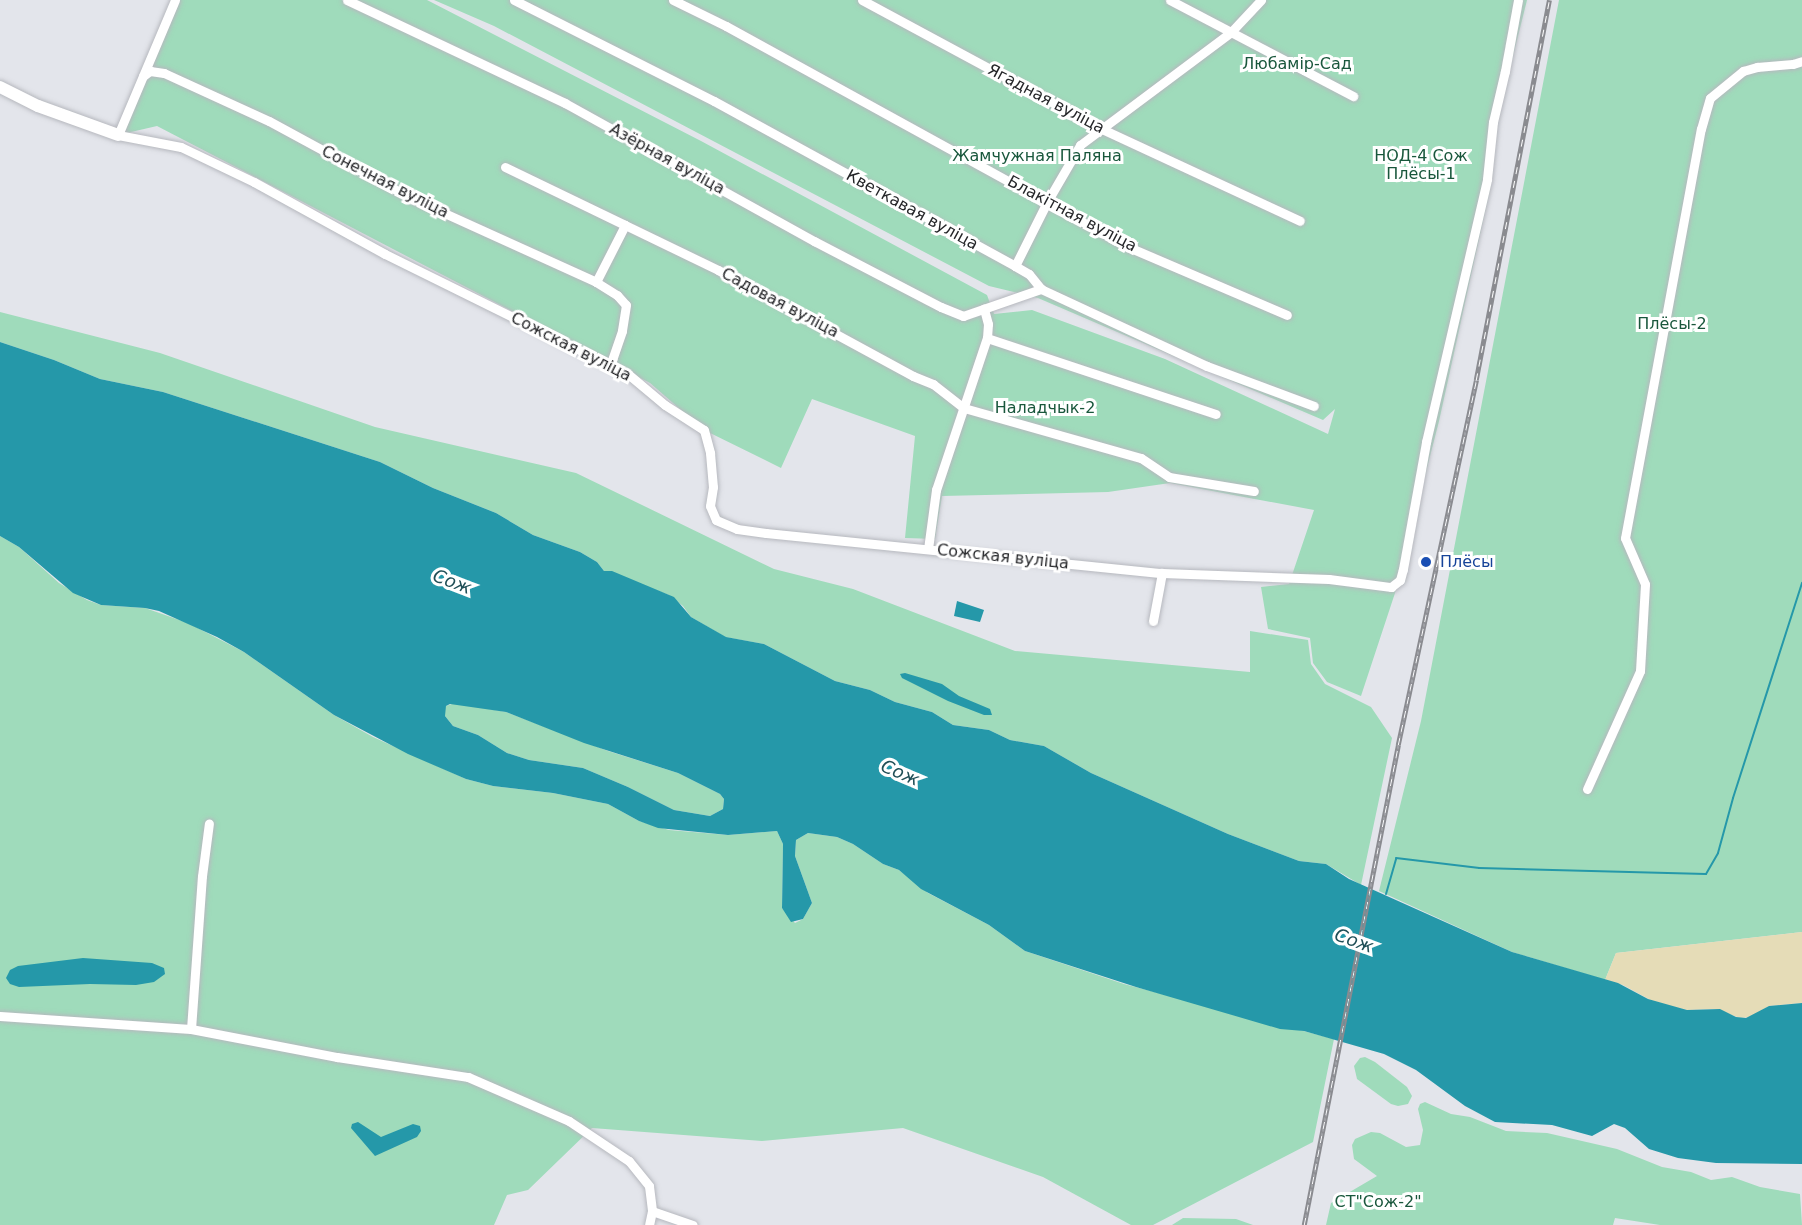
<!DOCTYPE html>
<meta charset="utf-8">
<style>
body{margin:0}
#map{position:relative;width:1802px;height:1225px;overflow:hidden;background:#e3e5eb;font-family:"DejaVu Sans",sans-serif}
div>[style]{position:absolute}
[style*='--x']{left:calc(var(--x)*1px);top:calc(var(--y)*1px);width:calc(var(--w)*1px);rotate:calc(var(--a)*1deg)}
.green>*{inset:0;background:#9fdbbb}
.sand>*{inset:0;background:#e5dcb7}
.water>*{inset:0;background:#2598a9}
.stream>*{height:2px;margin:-1px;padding:0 1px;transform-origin:1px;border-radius:1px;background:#2598a9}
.roads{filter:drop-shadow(0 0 2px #b6b8be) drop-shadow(0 0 2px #b6b8be)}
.street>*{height:9px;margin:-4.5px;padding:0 4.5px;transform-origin:4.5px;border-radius:4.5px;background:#fff}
.secondary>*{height:12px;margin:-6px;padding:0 6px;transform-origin:6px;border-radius:6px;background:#fff}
.rail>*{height:4.5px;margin-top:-2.25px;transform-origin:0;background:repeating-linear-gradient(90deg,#fff 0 7px,#8a8b90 0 14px);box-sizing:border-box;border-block:2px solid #8a8b90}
.dots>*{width:16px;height:16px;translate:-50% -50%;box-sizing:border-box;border:3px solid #fff;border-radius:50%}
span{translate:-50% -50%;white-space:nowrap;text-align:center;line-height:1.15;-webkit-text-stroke:6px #fff;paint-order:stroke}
.park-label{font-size:16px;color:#19573c}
.street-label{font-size:16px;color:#252629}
.transit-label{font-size:16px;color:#164399}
.left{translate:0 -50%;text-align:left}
.water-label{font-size:18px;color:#204f57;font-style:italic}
</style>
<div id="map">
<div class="green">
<div style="clip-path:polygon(171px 0,427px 0,701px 141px,987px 295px,994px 314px,1032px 310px,1165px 359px,1328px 434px,1335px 409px,1323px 420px,1038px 298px,989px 286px,494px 26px,434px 0,1527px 0,1496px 124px,1492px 180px,1439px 421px,1395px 593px,1361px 696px,1327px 682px,1313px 663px,1310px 638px,1268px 629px,1261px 587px,1289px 584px,1314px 510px,1170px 483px,1108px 492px,942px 496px,935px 539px,905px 538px,915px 436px,812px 399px,781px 468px,704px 430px,650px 383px,157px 126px,118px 135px)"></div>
<div style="clip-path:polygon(1559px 0,1802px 0,1802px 932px,1616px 953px,1605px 980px,1512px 952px,1379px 891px,1421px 721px)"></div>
<div style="clip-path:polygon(0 312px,160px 353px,375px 427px,576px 473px,774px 569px,853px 589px,1015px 651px,1250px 672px,1250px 631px,1308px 640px,1311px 664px,1325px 684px,1371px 707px,1392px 738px,1361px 885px,1326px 864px,1299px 861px,1228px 834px,1091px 773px,1044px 746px,1010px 740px,989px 730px,953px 725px,932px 712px,895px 702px,870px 690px,835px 681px,764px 644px,725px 637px,691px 617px,683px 606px,669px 595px,604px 571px,597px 562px,580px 552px,533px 535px,496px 513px,433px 488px,380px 462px,163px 392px,100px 379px,54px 360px,0 342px)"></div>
<div style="clip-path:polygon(0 536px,19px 547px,59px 583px,87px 600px,101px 605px,145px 608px,188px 623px,244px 652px,334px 715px,373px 737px,466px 779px,493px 786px,553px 793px,608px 804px,639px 821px,669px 830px,728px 835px,777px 831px,783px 844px,782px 908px,795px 923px,803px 919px,812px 903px,795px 856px,796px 840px,808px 833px,837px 837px,853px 844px,883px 864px,899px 870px,928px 893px,989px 925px,1025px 951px,1124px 984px,1334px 1039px,1313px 1142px,1153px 1225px,1131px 1225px,1043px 1177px,903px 1128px,762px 1141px,592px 1128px,528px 1190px,507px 1195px,494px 1225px,0 1225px)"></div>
<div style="clip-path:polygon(455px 703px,506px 712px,608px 751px,678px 773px,720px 794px,724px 799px,723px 809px,710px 816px,674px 810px,628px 787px,583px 768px,529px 760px,507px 753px,478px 735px,453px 726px,445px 716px,444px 710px,446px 706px)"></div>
<div style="clip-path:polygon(1365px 1057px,1375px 1062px,1407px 1087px,1412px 1096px,1408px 1104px,1398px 1106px,1391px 1104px,1357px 1079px,1354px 1066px,1360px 1058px)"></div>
<div style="clip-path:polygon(1425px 1102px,1451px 1114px,1470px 1117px,1506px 1131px,1547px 1133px,1617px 1149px,1662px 1167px,1691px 1172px,1711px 1180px,1732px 1177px,1760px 1187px,1800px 1194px,1802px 1225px,1660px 1225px,1615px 1218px,1613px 1225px,1326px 1225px,1331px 1203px,1377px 1176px,1354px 1159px,1352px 1145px,1355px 1139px,1371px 1132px,1380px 1133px,1406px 1147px,1420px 1145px,1423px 1130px,1418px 1109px,1420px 1104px)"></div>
<div style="clip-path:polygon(1183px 1218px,1236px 1219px,1253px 1225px,1172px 1225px)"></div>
</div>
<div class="sand">
<div style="clip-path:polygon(1802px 932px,1802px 1003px,1769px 1006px,1751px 1017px,1740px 1018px,1715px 1009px,1687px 1010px,1654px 1002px,1623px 985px,1605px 980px,1616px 953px)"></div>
</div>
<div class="water">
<div style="clip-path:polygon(evenodd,0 342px,54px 360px,100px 379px,163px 392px,380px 462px,433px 488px,496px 513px,533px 535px,580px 552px,597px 562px,604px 571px,612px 571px,674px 597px,691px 617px,726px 637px,764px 644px,835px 681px,870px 690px,895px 702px,932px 712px,953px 725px,989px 730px,1010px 740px,1044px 746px,1091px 773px,1228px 834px,1299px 861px,1326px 864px,1349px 879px,1512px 952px,1618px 983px,1648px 999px,1687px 1010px,1720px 1009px,1736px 1017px,1746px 1018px,1769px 1006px,1802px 1003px,1802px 1164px,1716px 1163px,1678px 1158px,1649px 1149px,1625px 1128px,1614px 1124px,1592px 1136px,1552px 1125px,1495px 1122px,1465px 1106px,1416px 1070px,1384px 1054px,1304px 1031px,1280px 1029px,1136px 987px,1025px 951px,989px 925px,921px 889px,899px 870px,883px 864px,853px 844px,837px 837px,808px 833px,796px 840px,795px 856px,812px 903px,803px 919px,791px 922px,782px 908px,783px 844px,777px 831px,728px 835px,658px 828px,639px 821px,608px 804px,553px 793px,493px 786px,466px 779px,408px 754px,334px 715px,244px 652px,217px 637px,159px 611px,145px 608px,101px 605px,73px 593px,19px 547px,0 536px,0 342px,450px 704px,506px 712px,584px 743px,678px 773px,720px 794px,724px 799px,723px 809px,710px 816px,674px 810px,628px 787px,583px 768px,529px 760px,507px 753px,478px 735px,453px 726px,445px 716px,446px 706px,450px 704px)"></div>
<div style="clip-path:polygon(957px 601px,984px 610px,980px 622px,954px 616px)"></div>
<div style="clip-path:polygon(905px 673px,942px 684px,959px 696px,990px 709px,992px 715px,984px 715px,948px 701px,902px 678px,900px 674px)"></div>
<div style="clip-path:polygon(83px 958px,152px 963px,164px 968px,165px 974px,154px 982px,136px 985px,90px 984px,19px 987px,10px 984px,6px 978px,10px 970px,18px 966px)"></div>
<div style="clip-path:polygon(358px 1122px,381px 1137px,413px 1124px,420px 1126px,421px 1131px,417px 1137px,375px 1156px,351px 1128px,352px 1124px)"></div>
</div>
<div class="stream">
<div style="--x:1386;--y:894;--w:37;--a:-74"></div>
<div style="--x:1396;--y:858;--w:84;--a:6.9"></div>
<div style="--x:1479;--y:868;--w:227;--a:1.5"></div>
<div style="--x:1706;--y:874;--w:24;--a:-60"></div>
<div style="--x:1718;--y:853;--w:57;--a:-74.7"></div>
<div style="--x:1733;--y:798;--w:226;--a:-72.2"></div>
</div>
<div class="roads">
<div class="street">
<div style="--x:175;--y:0;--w:147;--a:112.9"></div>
<div style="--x:118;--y:135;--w:64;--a:10.8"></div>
<div style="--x:181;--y:147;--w:81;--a:25.6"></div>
<div style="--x:254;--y:182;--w:149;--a:28.8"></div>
<div style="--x:385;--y:254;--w:271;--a:26.3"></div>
<div style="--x:628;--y:374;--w:48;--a:40"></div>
<div style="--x:665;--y:405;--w:46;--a:32.7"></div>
<div style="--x:704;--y:430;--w:24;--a:75"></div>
<div style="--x:710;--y:453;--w:34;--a:85"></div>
<div style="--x:713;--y:487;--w:19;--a:99"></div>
<div style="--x:710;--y:506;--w:15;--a:67"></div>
<div style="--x:716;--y:520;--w:23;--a:23"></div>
<div style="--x:737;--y:529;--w:29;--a:8"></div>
<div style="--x:766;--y:533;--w:398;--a:5.8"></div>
<div style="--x:1162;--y:573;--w:167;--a:2.1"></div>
<div style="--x:1329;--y:579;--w:63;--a:7.4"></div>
<div style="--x:1391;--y:587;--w:11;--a:-38"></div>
<div style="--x:1400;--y:580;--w:11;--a:-75"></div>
<div style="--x:1403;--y:569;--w:129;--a:-79.7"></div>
<div style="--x:1426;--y:442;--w:270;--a:-76.9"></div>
<div style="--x:1487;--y:179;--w:57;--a:-84"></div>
<div style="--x:1493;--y:122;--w:52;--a:-76.8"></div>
<div style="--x:1505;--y:71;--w:72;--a:-79.6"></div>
<div style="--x:347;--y:0;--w:241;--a:25.3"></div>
<div style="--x:565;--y:103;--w:285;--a:29"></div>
<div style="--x:814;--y:241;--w:143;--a:27.5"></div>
<div style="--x:941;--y:307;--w:24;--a:22"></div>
<div style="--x:963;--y:316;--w:83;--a:-19.1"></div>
<div style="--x:514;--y:0;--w:224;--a:26.8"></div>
<div style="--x:714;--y:101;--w:343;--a:28.7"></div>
<div style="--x:1015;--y:266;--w:16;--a:30"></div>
<div style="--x:1029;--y:274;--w:19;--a:51"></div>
<div style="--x:1041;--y:289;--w:183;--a:24.9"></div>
<div style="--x:1207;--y:366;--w:114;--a:20.5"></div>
<div style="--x:673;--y:0;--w:59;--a:26.1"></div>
<div style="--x:726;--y:26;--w:457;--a:28.8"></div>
<div style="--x:1126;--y:246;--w:175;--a:23.2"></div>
<div style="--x:862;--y:0;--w:272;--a:28.3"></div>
<div style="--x:1102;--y:129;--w:218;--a:24.9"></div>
<div style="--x:1170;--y:0;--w:207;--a:27.7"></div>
<div style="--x:143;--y:76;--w:9;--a:-36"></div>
<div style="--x:150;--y:71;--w:14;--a:8"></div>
<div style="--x:164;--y:73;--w:115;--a:24.6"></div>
<div style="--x:269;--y:121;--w:159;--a:28.5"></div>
<div style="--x:409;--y:197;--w:205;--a:24.4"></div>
<div style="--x:596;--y:282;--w:25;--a:32"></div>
<div style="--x:617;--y:295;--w:13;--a:48"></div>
<div style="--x:626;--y:305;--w:26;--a:99"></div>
<div style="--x:622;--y:331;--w:36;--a:109"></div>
<div style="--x:505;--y:167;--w:133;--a:25.8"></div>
<div style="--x:1015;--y:266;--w:72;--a:-63.4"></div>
<div style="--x:1047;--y:202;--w:66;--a:-59.9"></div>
<div style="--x:1080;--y:145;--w:189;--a:-36.8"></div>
<div style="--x:1231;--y:32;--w:44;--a:-46.8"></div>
<div style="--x:596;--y:282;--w:64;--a:-63"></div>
<div style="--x:625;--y:225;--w:103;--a:25.8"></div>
<div style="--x:718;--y:270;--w:222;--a:28.5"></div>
<div style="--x:913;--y:376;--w:22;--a:22"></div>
<div style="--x:933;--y:384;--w:39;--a:38"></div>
<div style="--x:964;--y:408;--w:184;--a:15.8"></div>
<div style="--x:1141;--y:458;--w:34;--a:34"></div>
<div style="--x:1169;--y:477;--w:86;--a:9.4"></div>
<div style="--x:987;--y:338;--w:241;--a:18.4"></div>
<div style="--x:928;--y:549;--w:60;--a:-82.3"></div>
<div style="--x:936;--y:490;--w:160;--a:-71.5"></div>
<div style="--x:987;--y:338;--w:14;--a:-86"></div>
<div style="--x:988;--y:324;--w:16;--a:-105"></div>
<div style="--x:1153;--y:621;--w:49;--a:-79.4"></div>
<div style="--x:1587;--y:789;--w:129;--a:-65.8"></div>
<div style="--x:1640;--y:671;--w:87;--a:-86.7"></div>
<div style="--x:1645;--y:584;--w:50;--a:-113.5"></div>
<div style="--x:1625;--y:538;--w:416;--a:-79.5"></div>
<div style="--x:1701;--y:129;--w:32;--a:-74"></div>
<div style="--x:1710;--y:98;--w:43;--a:-39.3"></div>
<div style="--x:1743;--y:71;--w:15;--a:-16"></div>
<div style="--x:1757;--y:67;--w:36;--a:-5"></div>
<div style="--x:1793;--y:64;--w:9;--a:-18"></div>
<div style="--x:0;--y:1016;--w:191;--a:3.9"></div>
<div style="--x:191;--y:1029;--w:149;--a:10.9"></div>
<div style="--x:337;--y:1057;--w:133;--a:8.7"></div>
<div style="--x:468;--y:1077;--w:110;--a:23.5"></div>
<div style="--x:569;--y:1121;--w:72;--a:33.7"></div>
<div style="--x:629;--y:1161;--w:32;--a:51"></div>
<div style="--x:649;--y:1186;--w:25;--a:83"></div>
<div style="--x:652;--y:1211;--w:14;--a:102"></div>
<div style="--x:191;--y:1029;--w:153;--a:-85.9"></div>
<div style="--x:202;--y:876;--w:53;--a:-82.5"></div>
<div style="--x:652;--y:1211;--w:43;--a:18.9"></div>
</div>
<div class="secondary">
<div style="--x:0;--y:87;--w:42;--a:26.6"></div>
<div style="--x:38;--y:106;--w:85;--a:19.9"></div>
</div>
</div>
<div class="rail">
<div style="--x:1304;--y:1225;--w:489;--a:-78.9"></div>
<div style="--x:1398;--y:745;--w:373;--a:-77.9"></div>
<div style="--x:1476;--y:380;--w:387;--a:-79.1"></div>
</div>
<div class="dots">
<div style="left:1426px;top:562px;background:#1a4fb4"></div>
</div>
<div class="park-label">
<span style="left:1297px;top:64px">Любамір-Сад</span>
<span style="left:1037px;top:156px">Жамчужная Паляна</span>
<span style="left:1421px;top:165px">НОД-4 Сож<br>Плёсы-1</span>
<span style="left:1672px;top:324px">Плёсы-2</span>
<span style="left:1045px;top:408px">Наладчык-2</span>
<span style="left:1378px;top:1202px">СТ"Сож-2"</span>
</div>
<div class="street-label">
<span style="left:1046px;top:99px;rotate:28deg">Ягадная вуліца</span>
<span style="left:667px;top:159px;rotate:29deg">Азёрная вуліца</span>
<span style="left:385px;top:182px;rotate:27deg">Сонечная вуліца</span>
<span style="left:912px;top:210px;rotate:29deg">Кветкавая вуліца</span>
<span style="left:1072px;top:214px;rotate:28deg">Блакітная вуліца</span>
<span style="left:780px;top:303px;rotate:28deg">Садовая вуліца</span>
<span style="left:571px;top:347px;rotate:27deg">Сожская вуліца</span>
<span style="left:1003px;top:557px;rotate:6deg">Сожская вуліца</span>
</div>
<div class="transit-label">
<span class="left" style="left:1440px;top:562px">Плёсы</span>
</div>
<div class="water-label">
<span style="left:452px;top:582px;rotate:21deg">Сож</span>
<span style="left:900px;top:773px;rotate:23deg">Сож</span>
<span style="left:1354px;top:941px;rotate:20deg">Сож</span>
</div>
</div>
